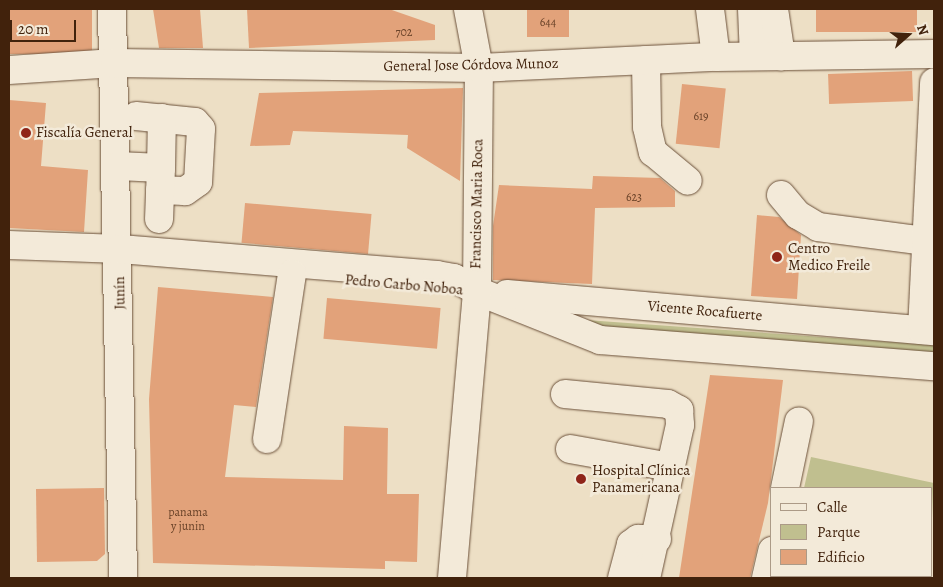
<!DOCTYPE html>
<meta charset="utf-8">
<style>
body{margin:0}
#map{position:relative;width:943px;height:587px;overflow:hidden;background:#eddfc5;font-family:Alegreya,serif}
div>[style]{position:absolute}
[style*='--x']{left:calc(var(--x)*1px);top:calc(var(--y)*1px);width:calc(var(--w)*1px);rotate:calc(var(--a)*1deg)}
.green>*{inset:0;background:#c0bf8f}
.building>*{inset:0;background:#e2a27a;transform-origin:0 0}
.roads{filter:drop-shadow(0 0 1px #6c513a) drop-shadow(0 0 1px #6c513a)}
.minor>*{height:28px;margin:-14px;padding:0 14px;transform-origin:14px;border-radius:14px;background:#f3ead9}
.dots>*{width:14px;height:14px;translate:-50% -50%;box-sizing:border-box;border:2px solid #f3ead9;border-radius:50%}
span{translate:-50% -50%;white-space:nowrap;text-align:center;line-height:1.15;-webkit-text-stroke:5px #f3ead9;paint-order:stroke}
.number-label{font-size:12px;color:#694228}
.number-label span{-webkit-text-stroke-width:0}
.street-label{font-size:15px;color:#41220c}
.poi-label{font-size:15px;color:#41220c}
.left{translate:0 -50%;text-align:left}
.frame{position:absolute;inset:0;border:10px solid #41220c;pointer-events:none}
.legend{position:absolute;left:770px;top:487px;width:162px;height:90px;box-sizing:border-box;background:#f3ead9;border:1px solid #ac9a87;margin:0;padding:6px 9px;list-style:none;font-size:15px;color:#41220c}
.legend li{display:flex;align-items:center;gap:10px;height:25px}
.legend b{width:25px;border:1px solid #ac9a87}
.north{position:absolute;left:883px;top:10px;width:50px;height:50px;-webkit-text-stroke:4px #f3ead9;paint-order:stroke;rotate:71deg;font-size:14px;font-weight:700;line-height:20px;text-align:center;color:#41220c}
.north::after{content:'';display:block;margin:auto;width:18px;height:22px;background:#41220c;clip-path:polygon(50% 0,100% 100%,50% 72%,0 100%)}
.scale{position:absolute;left:10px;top:20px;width:66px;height:22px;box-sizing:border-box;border:2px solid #41220c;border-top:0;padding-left:6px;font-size:15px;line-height:18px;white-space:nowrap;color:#41220c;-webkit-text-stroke:4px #f3ead9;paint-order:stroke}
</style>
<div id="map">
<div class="green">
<div style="clip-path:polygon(572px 319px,934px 345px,934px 356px,601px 331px)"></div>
<div style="clip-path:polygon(811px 457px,934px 483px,934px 548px,932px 488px,804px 488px)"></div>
</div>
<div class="building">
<div style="left:9px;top:9px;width:83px;height:45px"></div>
<div style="clip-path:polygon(153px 9px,200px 9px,203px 48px,159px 48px)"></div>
<div style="clip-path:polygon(247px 9px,389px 9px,435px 25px,435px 40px,249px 48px)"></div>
<div style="left:527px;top:9px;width:42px;height:28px"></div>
<div style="left:816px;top:9px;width:101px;height:23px"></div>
<div style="left:912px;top:71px;width:30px;height:84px;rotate:88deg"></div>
<div style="left:682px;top:84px;width:44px;height:60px;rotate:6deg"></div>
<div style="clip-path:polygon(463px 88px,460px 181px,407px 148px,408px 135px,293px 131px,290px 145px,250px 146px,259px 93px)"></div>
<div style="clip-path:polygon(9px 100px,46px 103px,41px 166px,88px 170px,84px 232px,9px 228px)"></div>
<div style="clip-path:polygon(593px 176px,660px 178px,675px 191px,675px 207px,595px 208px,592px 284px,493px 280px,493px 226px,499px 185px,592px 189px)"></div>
<div style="left:245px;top:203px;width:127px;height:40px;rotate:5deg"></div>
<div style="clip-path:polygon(757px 215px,779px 217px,801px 235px,797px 299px,751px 296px)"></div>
<div style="clip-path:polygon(158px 287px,273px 297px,256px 407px,234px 405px,225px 477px,343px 480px,344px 426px,388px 428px,387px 494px,419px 494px,417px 562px,385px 561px,385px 569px,153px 563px,149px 399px)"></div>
<div style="left:327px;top:298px;width:114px;height:41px;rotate:5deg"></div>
<div style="clip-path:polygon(710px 375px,783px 380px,768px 503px,750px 578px,679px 578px)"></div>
<div style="clip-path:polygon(104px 488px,105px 554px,97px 561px,37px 562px,36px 489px)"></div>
</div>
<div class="roads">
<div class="minor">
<div style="--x:112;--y:9;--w:569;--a:88.89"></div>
<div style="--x:710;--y:9;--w:48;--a:82.9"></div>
<div style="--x:752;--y:9;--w:47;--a:87.6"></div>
<div style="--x:774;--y:9;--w:48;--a:81.5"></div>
<div style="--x:646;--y:60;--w:67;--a:89.1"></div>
<div style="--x:647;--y:127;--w:26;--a:77"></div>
<div style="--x:653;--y:152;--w:45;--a:39.6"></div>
<div style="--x:9;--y:70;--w:106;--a:-3.8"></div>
<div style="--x:115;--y:63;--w:364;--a:0.8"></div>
<div style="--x:479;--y:68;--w:237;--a:-2.7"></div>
<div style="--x:716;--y:57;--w:218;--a:-0.8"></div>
<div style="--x:136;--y:116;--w:59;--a:5.8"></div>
<div style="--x:195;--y:122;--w:9;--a:49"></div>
<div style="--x:201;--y:129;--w:53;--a:93.2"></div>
<div style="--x:198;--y:182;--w:16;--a:145"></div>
<div style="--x:185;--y:191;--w:25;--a:-178"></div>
<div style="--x:118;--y:166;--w:43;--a:2.7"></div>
<div style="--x:161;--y:168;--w:51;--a:92.2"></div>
<div style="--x:161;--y:168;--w:50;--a:-88.9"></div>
<div style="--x:781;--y:195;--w:26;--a:50"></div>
<div style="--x:798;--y:215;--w:23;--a:31"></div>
<div style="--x:818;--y:227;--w:109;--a:7.4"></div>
<div style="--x:9;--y:245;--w:111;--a:2.1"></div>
<div style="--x:120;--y:249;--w:318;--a:4.7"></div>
<div style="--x:437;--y:275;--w:17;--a:10"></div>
<div style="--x:454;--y:278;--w:26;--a:29"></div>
<div style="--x:477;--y:291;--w:132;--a:21.7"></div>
<div style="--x:600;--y:340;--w:335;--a:4.5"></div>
<div style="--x:507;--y:294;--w:429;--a:5"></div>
<div style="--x:922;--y:330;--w:248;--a:-87.2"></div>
<div style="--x:565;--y:394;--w:103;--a:5.5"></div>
<div style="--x:668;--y:404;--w:13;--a:29"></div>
<div style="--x:679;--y:410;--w:15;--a:86"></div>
<div style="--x:680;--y:425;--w:157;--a:102.5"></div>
<div style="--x:267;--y:439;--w:167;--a:-81.4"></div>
<div style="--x:570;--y:449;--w:102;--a:10.2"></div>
<div style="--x:785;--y:488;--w:68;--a:-78.2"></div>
<div style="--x:452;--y:578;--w:288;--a:-85"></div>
<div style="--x:477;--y:291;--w:223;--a:-89.5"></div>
<div style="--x:479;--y:68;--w:60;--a:-100.6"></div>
<div style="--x:622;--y:578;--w:35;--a:-75"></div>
<div style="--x:631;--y:544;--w:9;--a:-36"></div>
<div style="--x:638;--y:539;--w:19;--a:0"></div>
<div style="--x:766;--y:578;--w:28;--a:-77"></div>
</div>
</div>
<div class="dots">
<div style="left:26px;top:133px;background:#8f2418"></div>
<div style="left:777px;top:257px;background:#8f2418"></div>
<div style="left:581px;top:479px;background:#8f2418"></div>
</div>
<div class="number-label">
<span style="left:548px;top:23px">644</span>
<span style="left:404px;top:33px">702</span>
<span style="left:701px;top:117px">619</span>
<span style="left:634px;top:198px">623</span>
<span style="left:188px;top:520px">panama<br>y junin</span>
</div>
<div class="street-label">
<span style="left:471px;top:65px;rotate:-1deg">General Jose Córdova Munoz</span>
<span style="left:477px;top:204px;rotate:-89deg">Francisco Maria Roca</span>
<span style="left:404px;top:285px;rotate:5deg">Pedro Carbo Noboa</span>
<span style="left:120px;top:293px;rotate:-91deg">Junín</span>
<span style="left:705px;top:311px;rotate:5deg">Vicente Rocafuerte</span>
</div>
<div class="poi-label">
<span class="left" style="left:36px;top:133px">Fiscalía General</span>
<span class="left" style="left:788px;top:257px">Centro<br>Medico Freile</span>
<span class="left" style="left:592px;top:479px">Hospital Clínica<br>Panamericana</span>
</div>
<div class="frame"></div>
<ul class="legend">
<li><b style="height:6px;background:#f3ead9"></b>Calle</li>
<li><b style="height:14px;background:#c0bf8f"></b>Parque</li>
<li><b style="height:14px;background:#e2a27a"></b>Edificio</li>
</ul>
<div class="north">N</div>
<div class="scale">20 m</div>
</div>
